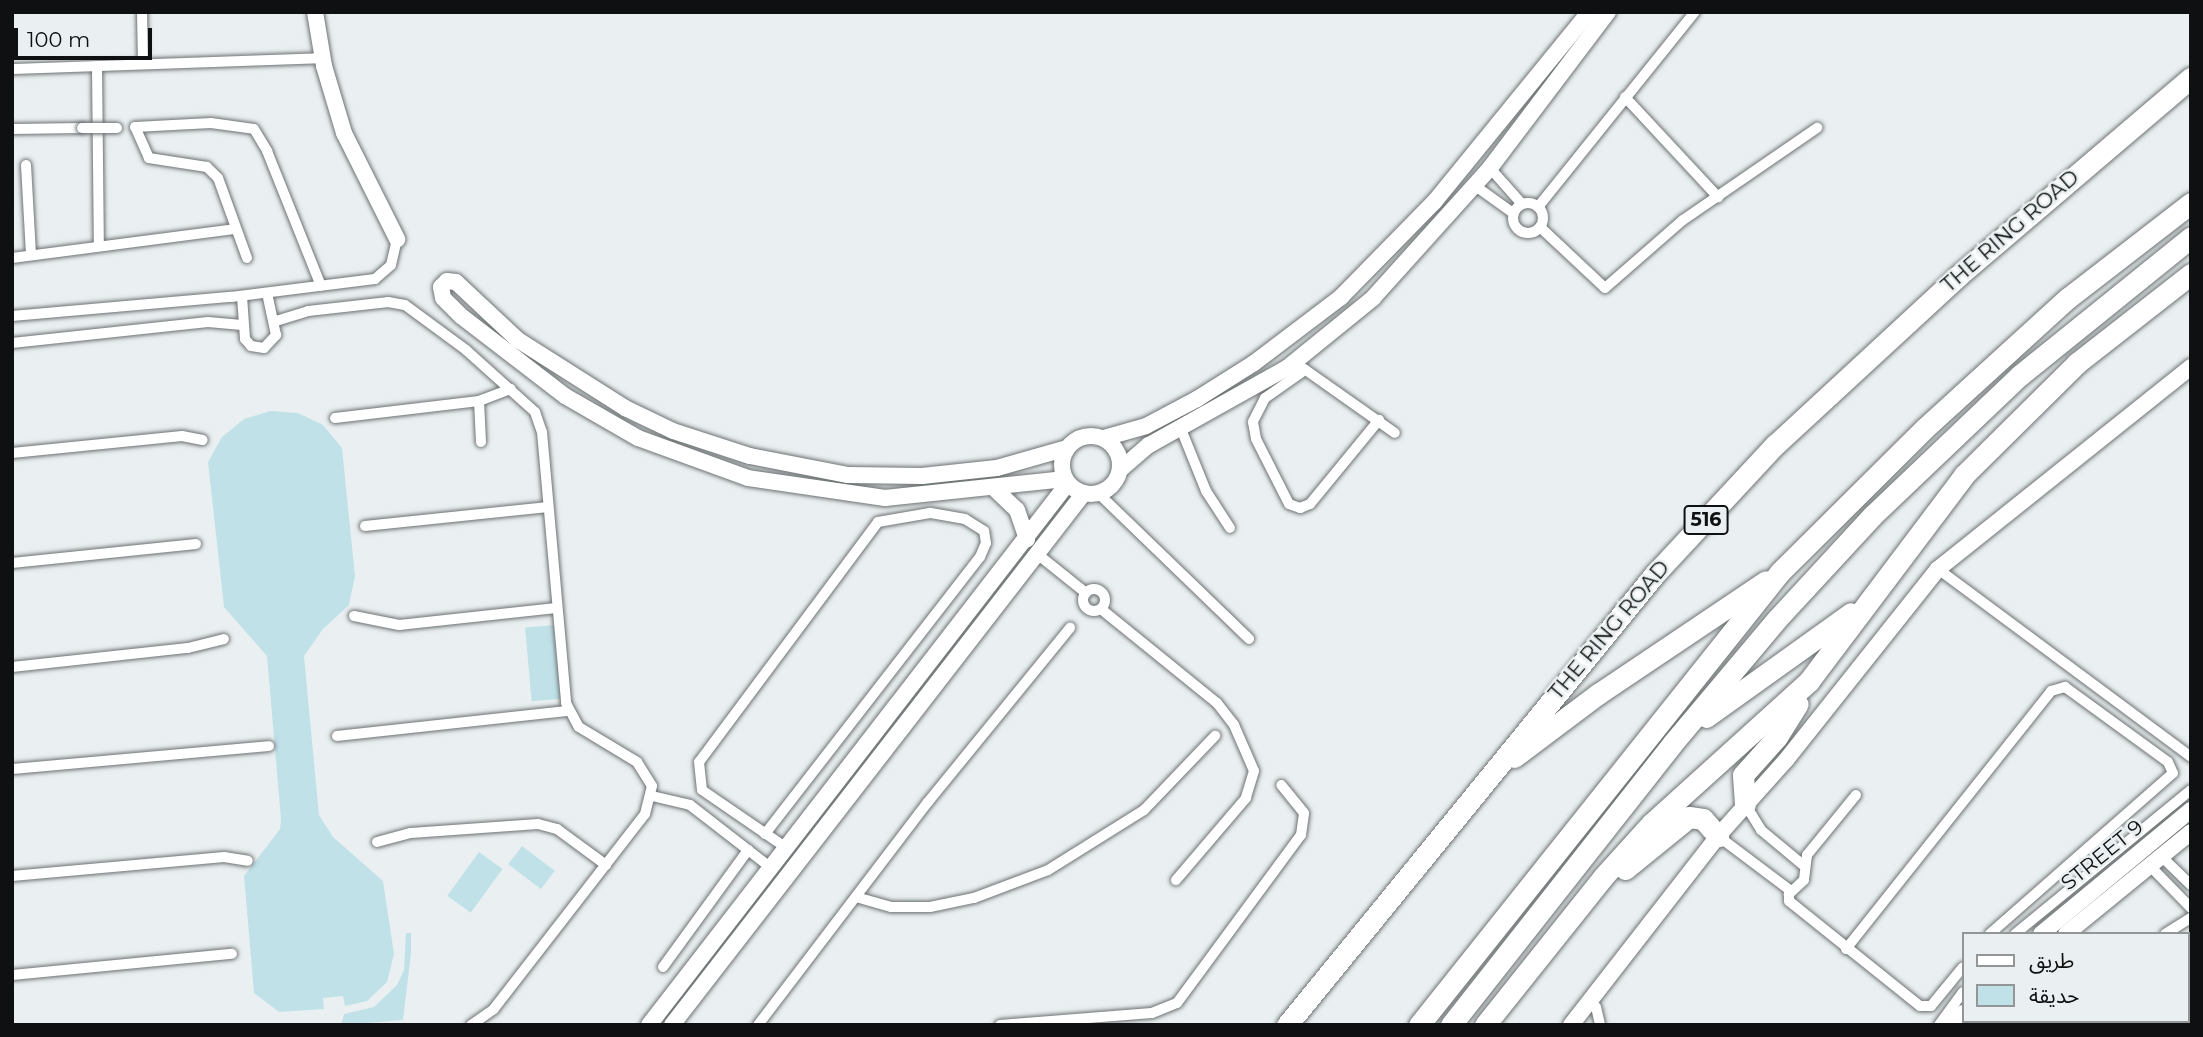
<!DOCTYPE html>
<meta charset="utf-8">
<style>
body{margin:0}
#map{position:relative;width:2203px;height:1037px;overflow:hidden;background:#eaf0f1;font-family:Montserrat,"Noto Sans Arabic",sans-serif}
div>[style]{position:absolute}
[style*='--x']{left:calc(var(--x)*1px);top:calc(var(--y)*1px);width:calc(var(--w)*1px);rotate:calc(var(--a)*1deg)}
.green>*{inset:0;background:#c1e1e9;transform-origin:0 0}
.roads{filter:drop-shadow(0 0 2px #6d7273) drop-shadow(0 0 2px #6d7273)}
.street>*{height:10px;margin:-5px;padding:0 5px;transform-origin:5px;border-radius:5px;background:#fff}
.street>.ring{margin:-5px;padding:0;box-sizing:content-box;background:none;border:10px solid #fff;border-radius:50%}
.secondary>*{height:16px;margin:-8px;padding:0 8px;transform-origin:8px;border-radius:8px;background:#fff}
.secondary>.ring{margin:-8px;padding:0;box-sizing:content-box;background:none;border:16px solid #fff;border-radius:50%}
.highway>*{height:21px;margin:-10.5px;padding:0 10.5px;transform-origin:10.5px;border-radius:10.5px;background:#fff}
.bridges{filter:drop-shadow(0 0 2px #6d7273) drop-shadow(0 0 2px #6d7273)}
.street-bridge>*{height:10px;margin:-5px;padding:0 5px;transform-origin:5px;border-radius:5px;background:#fff}
span{translate:-50% -50%;white-space:nowrap;text-align:center;line-height:1.15;-webkit-text-stroke:5px #eaf0f1;paint-order:stroke}
.shield-label span{padding:2px 5px;background:#eaf0f1;border:2px solid;border-radius:5px;-webkit-text-stroke-width:0}
.shield-label{font-size:19px;color:#0e1011;font-weight:700}
.street-label{font-size:21px;color:#0e1011}
.frame{position:absolute;inset:0;border:14px solid #0e1011;pointer-events:none}
.legend{position:absolute;left:1962px;top:932px;width:228px;height:91px;box-sizing:border-box;background:#eaf0f1;border:2px solid #929697;margin:0;padding:9px 12px;list-style:none;font-size:21px;color:#0e1011}
.legend li{display:flex;align-items:center;gap:14px;height:35px}
.legend b{width:35px;border:2px solid #929697}
.scale{position:absolute;left:14px;top:28px;width:138px;height:32px;box-sizing:border-box;border:4px solid #0e1011;border-top:0;padding-left:9px;font-size:21px;line-height:24px;white-space:nowrap;color:#0e1011;-webkit-text-stroke:5px #eaf0f1;paint-order:stroke}
</style>
<div id="map">
<div class="green">
<div style="clip-path:polygon(270px 411px,298px 413px,323px 425px,342px 448px,355px 576px,349px 605px,323px 629px,304px 656px,319px 815px,333px 837px,383px 881px,394px 954px,387px 982px,367px 1001px,345px 1006px,343px 996px,323px 998px,324px 1009px,279px 1012px,254px 993px,244px 876px,280px 829px,281px 819px,267px 656px,224px 607px,208px 462px,222px 437px,244px 419px)"></div>
<div style="left:555px;top:625px;width:74px;height:30px;rotate:85deg"></div>
<div style="left:522px;top:846px;width:41px;height:23px;rotate:37deg"></div>
<div style="left:479px;top:852px;width:29px;height:54px;rotate:36deg"></div>
<div style="clip-path:polygon(406px 933px,411px 933px,411px 953px,403px 1020px,341px 1025px,344px 1014px,374px 1007px,397px 985px,404px 970px)"></div>
</div>
<div class="roads">
<div class="street">
<div style="--x:142;--y:12;--w:52;--a:88.9"></div>
<div style="--x:97;--y:66;--w:179;--a:89.4"></div>
<div style="--x:12;--y:69;--w:310;--a:-2"></div>
<div style="--x:1625;--y:97;--w:137;--a:47.1"></div>
<div style="--x:12;--y:129;--w:70;--a:-0.8"></div>
<div style="--x:26;--y:165;--w:89;--a:86.8"></div>
<div style="--x:1490;--y:168;--w:48;--a:48.4"></div>
<div style="--x:1474;--y:185;--w:48;--a:35.7"></div>
<div class="ring" style="left:1513px;top:203px;width:20px;height:20px"></div>
<div style="--x:1538;--y:207;--w:250;--a:-51.2"></div>
<div style="--x:1540;--y:227;--w:89;--a:43.2"></div>
<div style="--x:1605;--y:288;--w:103;--a:-41.1"></div>
<div style="--x:1683;--y:220;--w:163;--a:-34.5"></div>
<div style="--x:12;--y:258;--w:224;--a:-7.4"></div>
<div style="--x:247;--y:258;--w:85;--a:-109.9"></div>
<div style="--x:218;--y:178;--w:16;--a:-135"></div>
<div style="--x:207;--y:167;--w:59;--a:-171.2"></div>
<div style="--x:149;--y:158;--w:34;--a:-114"></div>
<div style="--x:135;--y:127;--w:76;--a:-3"></div>
<div style="--x:211;--y:123;--w:43;--a:7.9"></div>
<div style="--x:254;--y:129;--w:26;--a:59"></div>
<div style="--x:267;--y:151;--w:145;--a:68.2"></div>
<div style="--x:242;--y:296;--w:43;--a:86"></div>
<div style="--x:245;--y:339;--w:9;--a:49"></div>
<div style="--x:251;--y:346;--w:13;--a:9"></div>
<div style="--x:264;--y:348;--w:18;--a:-47"></div>
<div style="--x:276;--y:335;--w:43;--a:-102.1"></div>
<div style="--x:12;--y:316;--w:220;--a:-5"></div>
<div style="--x:231;--y:297;--w:145;--a:-7.1"></div>
<div style="--x:375;--y:279;--w:21;--a:-41"></div>
<div style="--x:391;--y:265;--w:27;--a:-77"></div>
<div style="--x:276;--y:321;--w:34;--a:-17"></div>
<div style="--x:308;--y:311;--w:81;--a:-6.4"></div>
<div style="--x:388;--y:302;--w:17;--a:10"></div>
<div style="--x:405;--y:305;--w:76;--a:36.4"></div>
<div style="--x:466;--y:350;--w:93;--a:41.9"></div>
<div style="--x:535;--y:412;--w:21;--a:71"></div>
<div style="--x:542;--y:432;--w:272;--a:84.9"></div>
<div style="--x:566;--y:703;--w:27;--a:62"></div>
<div style="--x:579;--y:727;--w:68;--a:31.1"></div>
<div style="--x:637;--y:762;--w:28;--a:58"></div>
<div style="--x:652;--y:786;--w:29;--a:104"></div>
<div style="--x:645;--y:814;--w:247;--a:127.8"></div>
<div style="--x:494;--y:1009;--w:28;--a:145"></div>
<div style="--x:12;--y:343;--w:197;--a:-6.1"></div>
<div style="--x:208;--y:322;--w:34;--a:5"></div>
<div style="--x:1300;--y:366;--w:116;--a:35.2"></div>
<div style="--x:1305;--y:370;--w:49;--a:145"></div>
<div style="--x:1265;--y:398;--w:27;--a:117"></div>
<div style="--x:1253;--y:422;--w:17;--a:80"></div>
<div style="--x:1256;--y:439;--w:73;--a:63.1"></div>
<div style="--x:1289;--y:504;--w:12;--a:20"></div>
<div style="--x:1300;--y:508;--w:11;--a:-22"></div>
<div style="--x:1310;--y:504;--w:109;--a:-50.6"></div>
<div style="--x:479;--y:401;--w:41;--a:87.2"></div>
<div style="--x:335;--y:418;--w:145;--a:-6.7"></div>
<div style="--x:479;--y:401;--w:34;--a:-21"></div>
<div style="--x:1181;--y:429;--w:67;--a:68"></div>
<div style="--x:1206;--y:491;--w:44;--a:57"></div>
<div style="--x:12;--y:453;--w:171;--a:-5.7"></div>
<div style="--x:182;--y:436;--w:21;--a:11"></div>
<div style="--x:1098;--y:493;--w:210;--a:44"></div>
<div style="--x:365;--y:526;--w:184;--a:-5.9"></div>
<div style="--x:1036;--y:553;--w:64;--a:38.7"></div>
<div style="--x:12;--y:563;--w:185;--a:-5.9"></div>
<div style="--x:1938;--y:569;--w:315;--a:36.6"></div>
<div class="ring" style="left:1083px;top:589px;width:12px;height:12px"></div>
<div style="--x:1101;--y:609;--w:149;--a:39"></div>
<div style="--x:1217;--y:703;--w:28;--a:52"></div>
<div style="--x:1234;--y:725;--w:50;--a:66.5"></div>
<div style="--x:1254;--y:771;--w:28;--a:107"></div>
<div style="--x:1246;--y:798;--w:108;--a:130.5"></div>
<div style="--x:354;--y:616;--w:46;--a:11.3"></div>
<div style="--x:399;--y:625;--w:158;--a:-6.2"></div>
<div style="--x:12;--y:667;--w:177;--a:-6.2"></div>
<div style="--x:188;--y:648;--w:37;--a:-14"></div>
<div style="--x:337;--y:736;--w:233;--a:-6.2"></div>
<div style="--x:12;--y:769;--w:258;--a:-5.1"></div>
<div style="--x:1856;--y:795;--w:77;--a:129.2"></div>
<div style="--x:1807;--y:855;--w:25;--a:97"></div>
<div style="--x:1804;--y:880;--w:21;--a:137"></div>
<div style="--x:1789;--y:894;--w:7;--a:90"></div>
<div style="--x:1789;--y:901;--w:168;--a:38.7"></div>
<div style="--x:1920;--y:1006;--w:11;--a:0"></div>
<div style="--x:1931;--y:1006;--w:50;--a:-50.6"></div>
<div style="--x:652;--y:796;--w:39;--a:13"></div>
<div style="--x:690;--y:805;--w:101;--a:37.8"></div>
<div style="--x:1745;--y:804;--w:31;--a:58"></div>
<div style="--x:1761;--y:830;--w:55;--a:39.8"></div>
<div style="--x:765;--y:834;--w:351;--a:-52.2"></div>
<div style="--x:980;--y:557;--w:15;--a:-67"></div>
<div style="--x:986;--y:543;--w:12;--a:-99"></div>
<div style="--x:984;--y:531;--w:22;--a:-148"></div>
<div style="--x:965;--y:519;--w:36;--a:-170"></div>
<div style="--x:930;--y:513;--w:53;--a:170.2"></div>
<div style="--x:878;--y:522;--w:299;--a:126.7"></div>
<div style="--x:699;--y:762;--w:28;--a:84"></div>
<div style="--x:702;--y:790;--w:101;--a:34.5"></div>
<div style="--x:1718;--y:836;--w:91;--a:37"></div>
<div style="--x:377;--y:842;--w:35;--a:-15"></div>
<div style="--x:411;--y:833;--w:127;--a:-4.1"></div>
<div style="--x:538;--y:824;--w:20;--a:15"></div>
<div style="--x:557;--y:829;--w:61;--a:36.3"></div>
<div style="--x:2162;--y:857;--w:40;--a:44"></div>
<div style="--x:2150;--y:866;--w:59;--a:45.7"></div>
<div style="--x:12;--y:876;--w:213;--a:-5.1"></div>
<div style="--x:224;--y:857;--w:24;--a:9"></div>
<div style="--x:856;--y:897;--w:36;--a:16"></div>
<div style="--x:891;--y:907;--w:39;--a:0"></div>
<div style="--x:930;--y:907;--w:45;--a:-11.6"></div>
<div style="--x:974;--y:898;--w:79;--a:-20.7"></div>
<div style="--x:1048;--y:870;--w:113;--a:-32"></div>
<div style="--x:1144;--y:810;--w:103;--a:-46.2"></div>
<div style="--x:2015;--y:934;--w:227;--a:-39.3"></div>
<div style="--x:2165;--y:934;--w:31;--a:-32"></div>
<div style="--x:1846;--y:949;--w:330;--a:-51.5"></div>
<div style="--x:2051;--y:691;--w:15;--a:-16"></div>
<div style="--x:2065;--y:687;--w:127;--a:36.1"></div>
<div style="--x:2168;--y:762;--w:12;--a:66"></div>
<div style="--x:2173;--y:773;--w:244;--a:138.7"></div>
<div style="--x:663;--y:967;--w:145;--a:-54"></div>
<div style="--x:12;--y:975;--w:221;--a:-5.5"></div>
<div style="--x:1596;--y:1007;--w:18;--a:77"></div>
<div style="--x:758;--y:1025;--w:280;--a:-52.7"></div>
<div style="--x:928;--y:802;--w:225;--a:-50.8"></div>
<div style="--x:1000;--y:1025;--w:152;--a:-4.5"></div>
<div style="--x:1152;--y:1013;--w:27;--a:-22"></div>
<div style="--x:1177;--y:1003;--w:209;--a:-53.6"></div>
<div style="--x:1301;--y:835;--w:22;--a:-82"></div>
<div style="--x:1304;--y:813;--w:36;--a:-129"></div>
<div style="--x:1939;--y:1025;--w:41;--a:-54"></div>
<div style="--x:2086;--y:1025;--w:4;--a:-63"></div>
<div style="--x:2099;--y:1025;--w:5;--a:-53"></div>
</div>
<div class="secondary">
<div style="--x:315;--y:12;--w:55;--a:80.5"></div>
<div style="--x:324;--y:66;--w:70;--a:73.4"></div>
<div style="--x:344;--y:133;--w:119;--a:63.4"></div>
<div class="ring" style="left:1062px;top:436px;width:42px;height:42px"></div>
<div style="--x:1104;--y:438;--w:44;--a:-15.9"></div>
<div style="--x:1146;--y:426;--w:58;--a:-27.9"></div>
<div style="--x:1197;--y:399;--w:67;--a:-32.3"></div>
<div style="--x:1254;--y:363;--w:109;--a:-37.2"></div>
<div style="--x:1341;--y:297;--w:134;--a:-45.6"></div>
<div style="--x:1435;--y:201;--w:244;--a:-50.8"></div>
<div style="--x:1121;--y:469;--w:37;--a:-41"></div>
<div style="--x:1149;--y:445;--w:158;--a:-29.2"></div>
<div style="--x:1287;--y:368;--w:111;--a:-39.1"></div>
<div style="--x:1373;--y:298;--w:175;--a:-48"></div>
<div style="--x:1490;--y:168;--w:196;--a:-52.9"></div>
<div style="--x:1065;--y:479;--w:181;--a:174"></div>
<div style="--x:885;--y:498;--w:138;--a:-171.7"></div>
<div style="--x:748;--y:478;--w:117;--a:-160"></div>
<div style="--x:638;--y:438;--w:84;--a:-150.1"></div>
<div style="--x:565;--y:396;--w:131;--a:-142.4"></div>
<div style="--x:461;--y:316;--w:25;--a:-135"></div>
<div style="--x:443;--y:298;--w:11;--a:-100"></div>
<div style="--x:441;--y:287;--w:8;--a:-45"></div>
<div style="--x:447;--y:281;--w:9;--a:6"></div>
<div style="--x:456;--y:282;--w:85;--a:43.1"></div>
<div style="--x:518;--y:340;--w:127;--a:32.4"></div>
<div style="--x:625;--y:408;--w:53;--a:25.6"></div>
<div style="--x:673;--y:431;--w:81;--a:18"></div>
<div style="--x:750;--y:456;--w:100;--a:11"></div>
<div style="--x:848;--y:475;--w:74;--a:0.8"></div>
<div style="--x:922;--y:476;--w:75;--a:-6.1"></div>
<div style="--x:997;--y:468;--w:73;--a:-15.9"></div>
<div style="--x:995;--y:489;--w:30;--a:44"></div>
<div style="--x:1017;--y:510;--w:31;--a:71"></div>
<div style="--x:2041;--y:934;--w:195;--a:-39.6"></div>
<div style="--x:2066;--y:934;--w:161;--a:-39.2"></div>
<div style="--x:649;--y:1025;--w:685;--a:-52.29"></div>
<div style="--x:672;--y:1025;--w:673;--a:-52.24"></div>
<div style="--x:1571;--y:1025;--w:239;--a:-52.1"></div>
<div style="--x:1718;--y:836;--w:102;--a:-48.2"></div>
<div style="--x:1786;--y:760;--w:244;--a:-51.5"></div>
<div style="--x:1938;--y:569;--w:324;--a:-38.6"></div>
<div style="--x:1954;--y:1025;--w:15;--a:-53"></div>
<div style="--x:1972;--y:1025;--w:5;--a:-53"></div>
<div style="--x:2012;--y:1025;--w:4;--a:-90"></div>
</div>
<div class="highway">
<div style="--x:1706;--y:717;--w:178;--a:-35.6"></div>
<div style="--x:1514;--y:757;--w:105;--a:-36.9"></div>
<div style="--x:1598;--y:694;--w:202;--a:-33.9"></div>
<div style="--x:1745;--y:804;--w:29;--a:-94"></div>
<div style="--x:1743;--y:775;--w:51;--a:-48.2"></div>
<div style="--x:1777;--y:737;--w:39;--a:-58"></div>
<div style="--x:1625;--y:869;--w:82;--a:-39.1"></div>
<div style="--x:1689;--y:817;--w:14;--a:8"></div>
<div style="--x:1703;--y:819;--w:23;--a:49"></div>
<div style="--x:1287;--y:1025;--w:581;--a:-50.8"></div>
<div style="--x:1654;--y:575;--w:178;--a:-47.1"></div>
<div style="--x:1775;--y:445;--w:249;--a:-42.7"></div>
<div style="--x:1958;--y:276;--w:306;--a:-40.4"></div>
<div style="--x:1419;--y:1025;--w:579;--a:-51.45"></div>
<div style="--x:1780;--y:572;--w:204;--a:-44.8"></div>
<div style="--x:1925;--y:428;--w:193;--a:-42.3"></div>
<div style="--x:2068;--y:298;--w:155;--a:-37.7"></div>
<div style="--x:1451;--y:1025;--w:357;--a:-51.8"></div>
<div style="--x:1672;--y:744;--w:163;--a:-50"></div>
<div style="--x:1777;--y:619;--w:140;--a:-47.3"></div>
<div style="--x:1872;--y:516;--w:203;--a:-43.6"></div>
<div style="--x:2019;--y:376;--w:221;--a:-38.9"></div>
<div style="--x:1485;--y:1025;--w:189;--a:-51.4"></div>
<div style="--x:1603;--y:877;--w:73;--a:-47.8"></div>
<div style="--x:1652;--y:823;--w:212;--a:-42.1"></div>
<div style="--x:1809;--y:681;--w:258;--a:-53"></div>
<div style="--x:1964;--y:475;--w:159;--a:-44.7"></div>
<div style="--x:2077;--y:363;--w:145;--a:-38"></div>
</div>
</div>
<div class="bridges">
<div class="street-bridge">
<div style="--x:82;--y:128;--w:35;--a:0"></div>
</div>
</div>
<div class="shield-label">
<span style="left:1706px;top:520px">516</span>
</div>
<div class="street-label">
<span style="left:2010px;top:231px;rotate:-41deg">THE RING ROAD</span>
<span style="left:1609px;top:630px;rotate:-50deg">THE RING ROAD</span>
<span style="left:2102px;top:855px;rotate:-39deg">STREET 9</span>
</div>
<div class="frame"></div>
<ul class="legend">
<li><b style="height:9px;background:#fff"></b>طريق</li>
<li><b style="height:19px;background:#c1e1e9"></b>حديقة</li>
</ul>
<div class="scale">100 m</div>
</div>
